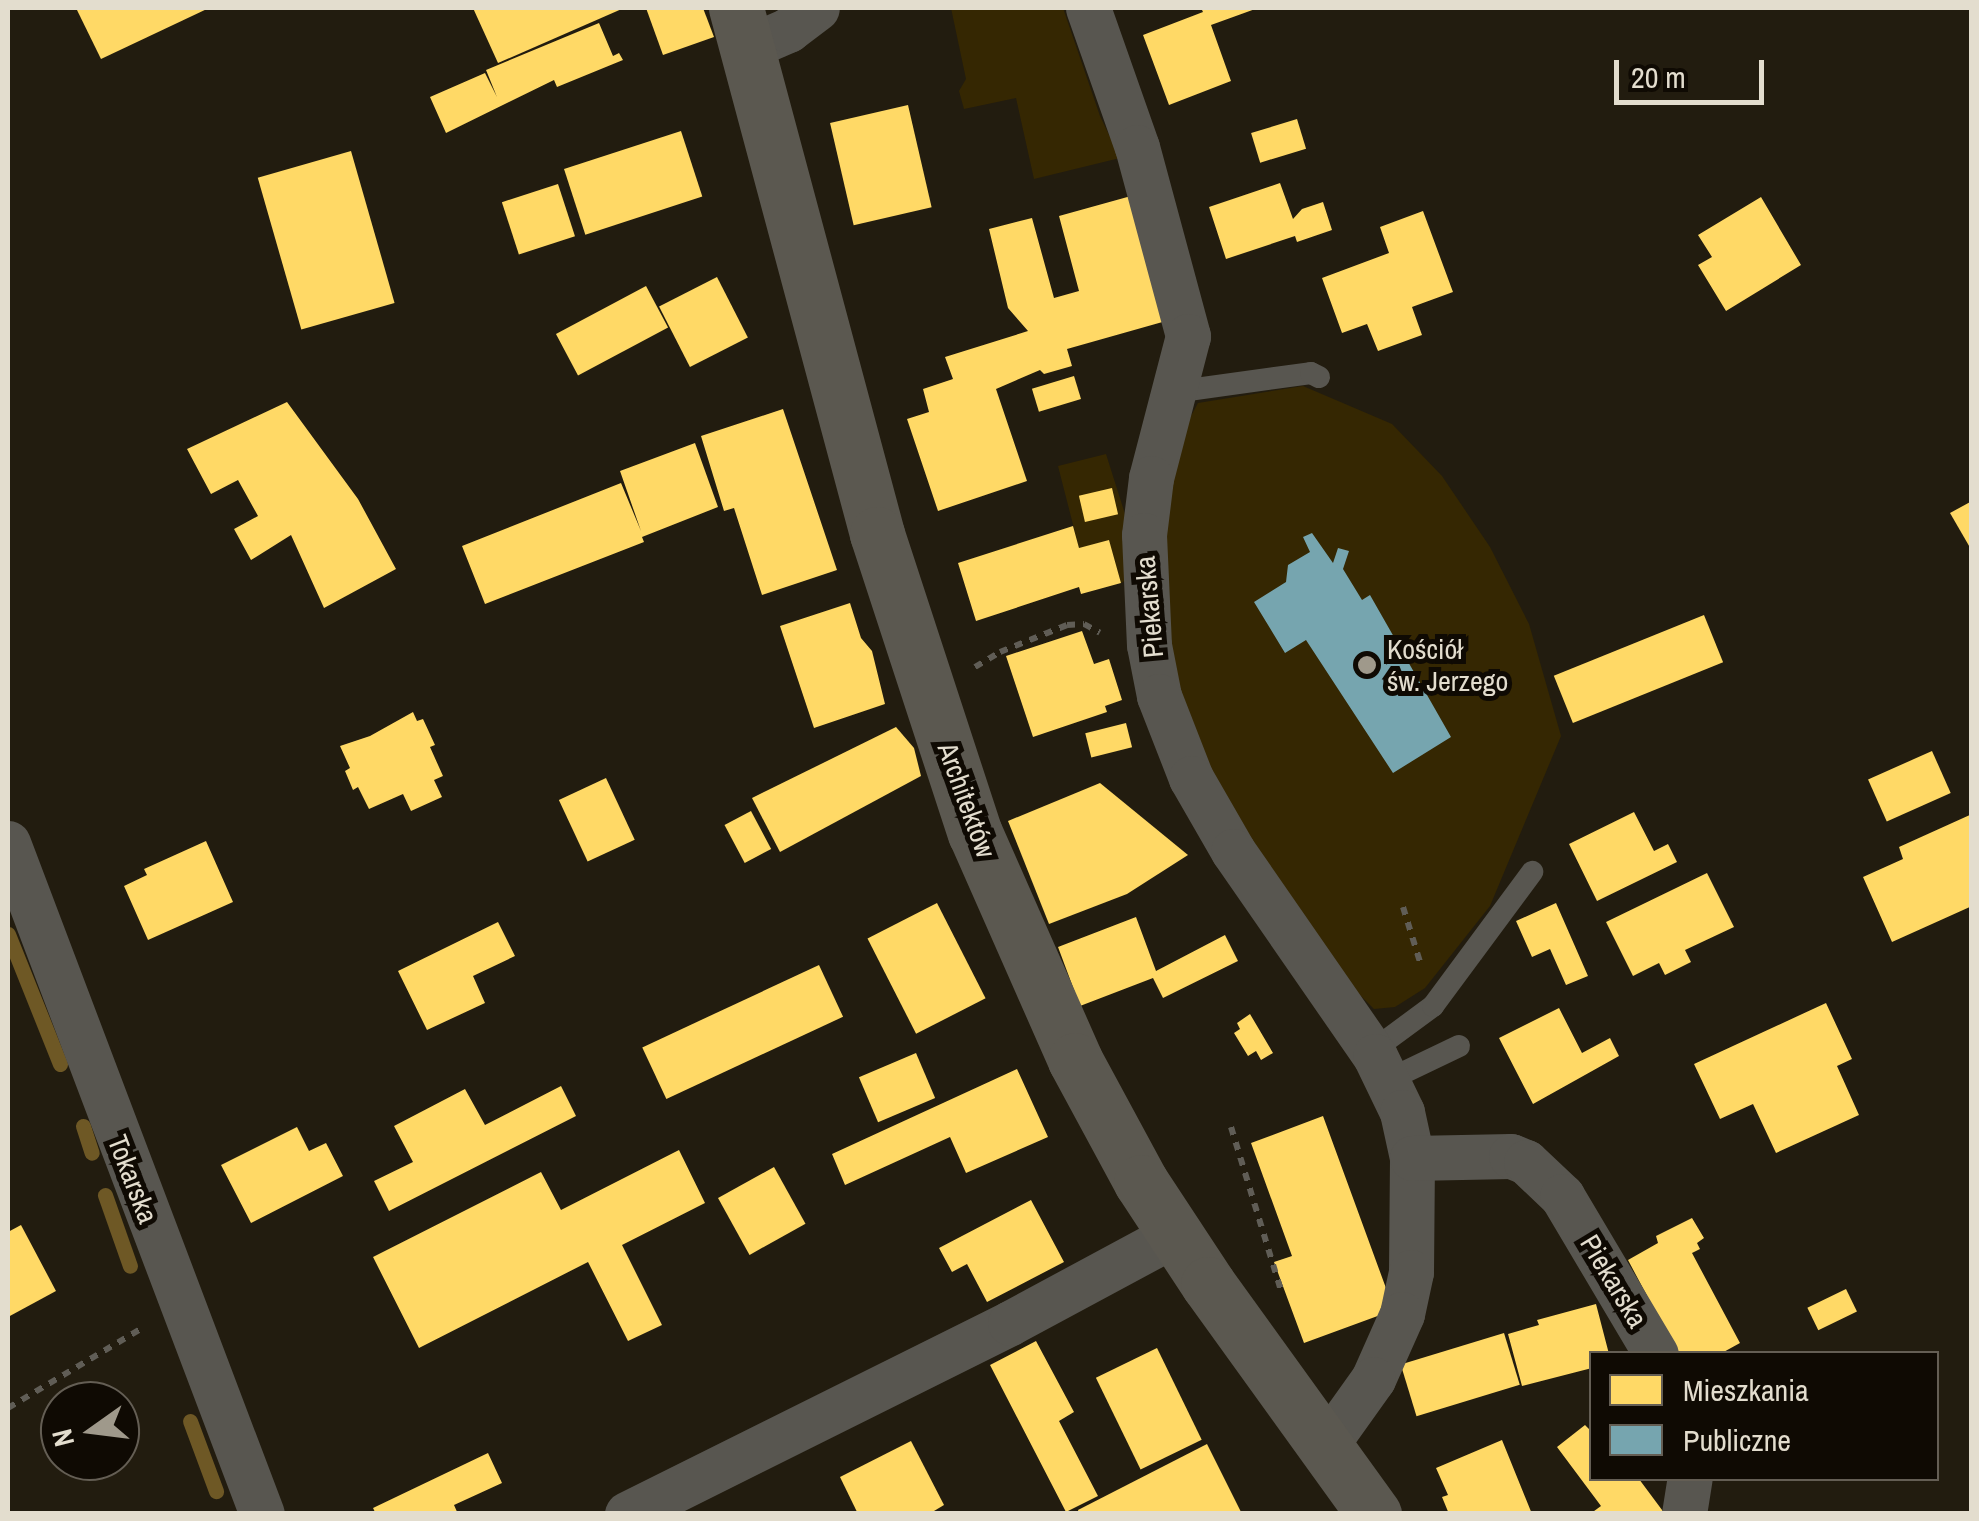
<!DOCTYPE html>
<meta charset="utf-8">
<style>
body{margin:0}
#map{position:relative;width:1979px;height:1521px;overflow:hidden;background:#221c0f;font-family:"Archivo Narrow",sans-serif}
div>[style]{position:absolute}
[style*='--x']{left:calc(var(--x)*1px);top:calc(var(--y)*1px);width:calc(var(--w)*1px);rotate:calc(var(--a)*1deg)}
.green>*{inset:0;background:#352702}
.homes>*{inset:0;background:#ffd966;transform-origin:0 0}
.public>*{inset:0;background:#76a5af}
.stream>*{height:15px;margin:-7.5px;padding:0 7.5px;transform-origin:7.5px;border-radius:7.5px;background:#6e5825}
.path>*{height:6px;margin-top:-3px;transform-origin:0;background:repeating-linear-gradient(90deg,#605d56 0 8px,transparent 0 16px)}
.lane>*{height:22px;margin:-11px;padding:0 11px;transform-origin:11px;border-radius:11px;background:#585650}
.street>*{height:45px;margin:-22.5px;padding:0 22.5px;transform-origin:22.5px;border-radius:22.5px;background:#585650}
.secondary>*{height:55px;margin:-27.5px;padding:0 27.5px;transform-origin:27.5px;border-radius:27.5px;background:#5b5850}
.dots>*{width:28px;height:28px;translate:-50% -50%;box-sizing:border-box;border:5px solid #0f0a03;border-radius:50%}
span{translate:-50% -50%;white-space:nowrap;text-align:center;line-height:1.15;-webkit-text-stroke:10px #0f0a03;paint-order:stroke}
.street-label{font-size:28px;color:#e3ddce}
.poi-label{font-size:28px;color:#e3ddce}
.left{translate:0 -50%;text-align:left}
.frame{position:absolute;inset:0;border:10px solid #e3ddce;pointer-events:none}
.legend{position:absolute;left:1589px;top:1351px;width:350px;height:130px;box-sizing:border-box;background:#0f0a03;border:2px solid #645e54;margin:0;padding:12px 18px;list-style:none;font-size:30px;color:#e3ddce}
.legend li{display:flex;align-items:center;gap:20px;height:50px}
.legend b{width:50px;border:2px solid #645e54}
.north{position:absolute;left:40px;top:1381px;width:100px;height:100px;box-sizing:border-box;background:#0f0a03;border:2px solid #645e54;border-radius:50%;rotate:256deg;font-size:28px;font-weight:700;line-height:40px;text-align:center;color:#e3ddce}
.north::after{content:'';display:block;margin:auto;width:35px;height:45px;background:#9f998b;clip-path:polygon(50% 0,100% 100%,50% 72%,0 100%)}
.scale{position:absolute;left:1614px;top:60px;width:150px;height:45px;box-sizing:border-box;border:5px solid #e3ddce;border-top:0;padding-left:12px;font-size:30px;line-height:35px;white-space:nowrap;color:#e3ddce;-webkit-text-stroke:8px #0f0a03;paint-order:stroke}
</style>
<div id="map">
<div class="green">
<div style="clip-path:polygon(951px 8px,1063px 8px,1100px 116px,1120px 158px,1034px 179px,1016px 98px,964px 109px,959px 91px,966px 79px)"></div>
<div style="clip-path:polygon(1303px 386px,1392px 424px,1442px 476px,1490px 547px,1529px 624px,1561px 736px,1490px 906px,1425px 988px,1395px 1007px,1374px 1009px,1344px 979px,1220px 797px,1184px 717px,1167px 632px,1158px 534px,1173px 449px,1198px 403px)"></div>
<div style="clip-path:polygon(1106px 454px,1125px 514px,1130px 578px,1121px 583px,1109px 541px,1079px 548px,1058px 466px)"></div>
</div>
<div class="homes">
<div style="clip-path:polygon(76px 8px,209px 8px,101px 59px)"></div>
<div style="clip-path:polygon(473px 8px,624px 8px,498px 63px)"></div>
<div style="clip-path:polygon(646px 8px,703px 8px,714px 37px,663px 55px)"></div>
<div style="clip-path:polygon(1201px 8px,1258px 8px,1211px 25px,1231px 81px,1169px 105px,1143px 35px,1203px 12px)"></div>
<div style="clip-path:polygon(599px 23px,613px 56px,619px 53px,623px 60px,557px 87px,554px 80px,446px 133px,430px 97px,485px 73px,497px 97px,486px 70px)"></div>
<div style="left:908px;top:105px;width:105px;height:80px;rotate:77deg"></div>
<div style="left:1297px;top:119px;width:31px;height:48px;rotate:73deg"></div>
<div style="left:681px;top:131px;width:69px;height:123px;rotate:72deg"></div>
<div style="left:351px;top:151px;width:158px;height:97px;rotate:74deg"></div>
<div style="clip-path:polygon(1280px 183px,1293px 219px,1302px 209px,1323px 202px,1332px 230px,1297px 242px,1295px 236px,1226px 259px,1209px 207px)"></div>
<div style="left:558px;top:184px;width:55px;height:59px;rotate:72deg"></div>
<div style="clip-path:polygon(1131px 196px,1166px 321px,1067px 349px,1072px 366px,1044px 374px,1040px 370px,996px 389px,1027px 481px,938px 511px,907px 419px,929px 412px,923px 389px,953px 379px,945px 357px,1028px 331px,1008px 308px,989px 229px,1032px 218px,1054px 298px,1079px 291px,1059px 216px)"></div>
<div style="clip-path:polygon(1761px 197px,1801px 265px,1726px 311px,1698px 265px,1712px 257px,1698px 235px)"></div>
<div style="clip-path:polygon(1423px 211px,1453px 292px,1412px 307px,1422px 335px,1378px 351px,1367px 324px,1342px 333px,1322px 278px,1389px 253px,1380px 227px)"></div>
<div style="left:717px;top:277px;width:68px;height:65px;rotate:63deg"></div>
<div style="left:646px;top:286px;width:47px;height:102px;rotate:62deg"></div>
<div style="left:1074px;top:376px;width:24px;height:44px;rotate:73deg"></div>
<div style="clip-path:polygon(287px 402px,358px 499px,396px 569px,324px 608px,291px 535px,251px 560px,234px 529px,258px 516px,238px 480px,211px 494px,187px 449px)"></div>
<div style="clip-path:polygon(783px 409px,837px 570px,762px 595px,734px 508px,724px 511px,701px 436px)"></div>
<div style="clip-path:polygon(695px 443px,718px 507px,642px 537px,644px 542px,485px 604px,462px 546px,621px 483px,641px 531px,620px 471px)"></div>
<div style="left:1112px;top:488px;width:27px;height:34px;rotate:77deg"></div>
<div style="clip-path:polygon(1972px 501px,1972px 551px,1950px 513px)"></div>
<div style="clip-path:polygon(1073px 526px,1079px 548px,1109px 540px,1121px 583px,1081px 594px,1079px 587px,976px 621px,958px 563px)"></div>
<div style="clip-path:polygon(850px 603px,861px 638px,872px 651px,885px 704px,814px 728px,780px 626px)"></div>
<div style="left:1704px;top:615px;width:51px;height:162px;rotate:68deg"></div>
<div style="clip-path:polygon(1082px 631px,1094px 664px,1109px 659px,1122px 700px,1105px 706px,1107px 712px,1033px 737px,1006px 656px)"></div>
<div style="clip-path:polygon(413px 712px,417px 721px,423px 719px,435px 745px,430px 747px,443px 776px,434px 780px,442px 797px,411px 811px,403px 794px,369px 809px,358px 787px,353px 790px,345px 771px,350px 768px,340px 746px,370px 736px)"></div>
<div style="left:1126px;top:723px;width:25px;height:42px;rotate:76deg"></div>
<div style="clip-path:polygon(896px 727px,914px 748px,921px 776px,780px 852px,752px 798px)"></div>
<div style="left:1932px;top:751px;width:46px;height:70px;rotate:66deg"></div>
<div style="left:606px;top:778px;width:68px;height:52px;rotate:65deg"></div>
<div style="clip-path:polygon(1100px 783px,1188px 855px,1127px 894px,1049px 924px,1008px 821px)"></div>
<div style="left:751px;top:811px;width:43px;height:30px;rotate:62deg"></div>
<div style="clip-path:polygon(1634px 812px,1654px 851px,1668px 844px,1677px 862px,1597px 901px,1569px 844px)"></div>
<div style="clip-path:polygon(1972px 814px,1972px 906px,1892px 942px,1863px 877px,1903px 859px,1899px 847px)"></div>
<div style="clip-path:polygon(206px 841px,233px 902px,148px 940px,124px 886px,147px 875px,144px 869px)"></div>
<div style="clip-path:polygon(1707px 873px,1734px 927px,1685px 950px,1691px 962px,1665px 975px,1659px 963px,1633px 976px,1606px 922px)"></div>
<div style="left:937px;top:903px;width:107px;height:78px;rotate:63deg"></div>
<div style="clip-path:polygon(1556px 903px,1588px 976px,1566px 985px,1550px 949px,1532px 957px,1516px 921px)"></div>
<div style="clip-path:polygon(1136px 917px,1156px 971px,1225px 935px,1238px 961px,1163px 998px,1153px 978px,1080px 1006px,1058px 947px)"></div>
<div style="clip-path:polygon(498px 922px,515px 956px,473px 976px,485px 1003px,427px 1030px,398px 971px)"></div>
<div style="left:819px;top:965px;width:57px;height:195px;rotate:65deg"></div>
<div style="clip-path:polygon(1826px 1003px,1852px 1059px,1837px 1066px,1859px 1115px,1776px 1153px,1753px 1104px,1720px 1119px,1694px 1064px)"></div>
<div style="clip-path:polygon(1559px 1008px,1582px 1053px,1610px 1038px,1619px 1056px,1533px 1104px,1499px 1038px)"></div>
<div style="clip-path:polygon(1250px 1014px,1273px 1053px,1261px 1060px,1256px 1051px,1248px 1056px,1234px 1033px,1240px 1029px,1237px 1023px)"></div>
<div style="left:916px;top:1053px;width:49px;height:62px;rotate:67deg"></div>
<div style="clip-path:polygon(1017px 1069px,1048px 1137px,966px 1173px,950px 1137px,845px 1185px,832px 1154px)"></div>
<div style="clip-path:polygon(561px 1086px,576px 1116px,389px 1211px,374px 1181px,413px 1162px,394px 1126px,465px 1089px,485px 1125px)"></div>
<div style="clip-path:polygon(1323px 1116px,1394px 1310px,1304px 1343px,1274px 1262px,1292px 1256px,1251px 1143px)"></div>
<div style="clip-path:polygon(297px 1127px,309px 1151px,326px 1143px,343px 1176px,251px 1223px,221px 1165px)"></div>
<div style="clip-path:polygon(679px 1150px,705px 1203px,622px 1245px,662px 1325px,628px 1341px,588px 1262px,419px 1348px,373px 1257px,541px 1172px,561px 1210px)"></div>
<div style="left:774px;top:1167px;width:65px;height:64px;rotate:61deg"></div>
<div style="clip-path:polygon(1031px 1200px,1064px 1262px,987px 1302px,967px 1264px,952px 1272px,939px 1248px)"></div>
<div style="clip-path:polygon(1692px 1218px,1704px 1238px,1697px 1243px,1700px 1249px,1692px 1253px,1740px 1343px,1720px 1354px,1678px 1354px,1628px 1260px,1658px 1243px,1656px 1236px)"></div>
<div style="clip-path:polygon(21px 1225px,56px 1291px,8px 1317px,8px 1232px)"></div>
<div style="left:1846px;top:1289px;width:25px;height:43px;rotate:64deg"></div>
<div style="clip-path:polygon(1596px 1304px,1609px 1354px,1592px 1354px,1592px 1368px,1522px 1386px,1508px 1334px,1539px 1325px,1537px 1320px)"></div>
<div style="left:1504px;top:1333px;width:54px;height:108px;rotate:73deg"></div>
<div style="clip-path:polygon(1036px 1341px,1074px 1412px,1059px 1421px,1098px 1496px,1066px 1512px,990px 1365px)"></div>
<div style="left:1157px;top:1348px;width:102px;height:68px;rotate:64deg"></div>
<div style="clip-path:polygon(1585px 1425px,1592px 1432px,1592px 1478px,1639px 1479px,1665px 1514px,1590px 1514px,1601px 1506px,1557px 1447px)"></div>
<div style="clip-path:polygon(1502px 1440px,1532px 1514px,1449px 1514px,1442px 1497px,1448px 1495px,1436px 1468px)"></div>
<div style="clip-path:polygon(911px 1441px,944px 1505px,929px 1514px,858px 1514px,840px 1477px)"></div>
<div style="clip-path:polygon(1207px 1444px,1242px 1514px,1079px 1514px,1078px 1510px)"></div>
<div style="clip-path:polygon(488px 1453px,502px 1483px,454px 1505px,458px 1514px,376px 1514px,373px 1508px)"></div>
</div>
<div class="public">
<div style="clip-path:polygon(1312px 533px,1333px 563px,1338px 548px,1349px 551px,1343px 569px,1362px 600px,1370px 595px,1451px 737px,1393px 773px,1306px 640px,1285px 653px,1254px 602px,1286px 582px,1288px 565px,1310px 552px,1303px 537px)"></div>
</div>
<div class="stream">
<div style="--x:8;--y:934;--w:140;--a:68.2"></div>
<div style="--x:83;--y:1126;--w:28;--a:72"></div>
<div style="--x:105;--y:1195;--w:75;--a:70.6"></div>
<div style="--x:190;--y:1421;--w:75;--a:69.6"></div>
</div>
<div class="path">
<div style="--x:975;--y:667;--w:29;--a:-31"></div>
<div style="--x:1000;--y:652;--w:72;--a:-21.9"></div>
<div style="--x:1067;--y:625;--w:17;--a:-3"></div>
<div style="--x:1084;--y:624;--w:18;--a:29"></div>
<div style="--x:1403;--y:907;--w:58;--a:72.8"></div>
<div style="--x:1231;--y:1127;--w:175;--a:73"></div>
<div style="--x:8;--y:1408;--w:158;--a:-30.8"></div>
</div>
<div class="lane">
<div style="--x:1174;--y:392;--w:138;--a:-7.9"></div>
<div style="--x:1311;--y:373;--w:9;--a:27"></div>
<div style="--x:1372;--y:1051;--w:76;--a:-36.4"></div>
<div style="--x:1433;--y:1006;--w:167;--a:-53.5"></div>
<div style="--x:1386;--y:1081;--w:81;--a:-25.6"></div>
</div>
<div class="street">
<div style="--x:1088;--y:8;--w:147;--a:70.6"></div>
<div style="--x:1137;--y:147;--w:196;--a:74.9"></div>
<div style="--x:1188;--y:336;--w:147;--a:104.6"></div>
<div style="--x:1151;--y:478;--w:57;--a:97"></div>
<div style="--x:1144;--y:535;--w:110;--a:87.4"></div>
<div style="--x:1149;--y:645;--w:52;--a:78.9"></div>
<div style="--x:1159;--y:696;--w:88;--a:68.7"></div>
<div style="--x:1191;--y:778;--w:84;--a:60.1"></div>
<div style="--x:1233;--y:851;--w:249;--a:55.3"></div>
<div style="--x:1375;--y:1056;--w:62;--a:64.3"></div>
<div style="--x:1402;--y:1112;--w:47;--a:77.7"></div>
<div style="--x:1412;--y:1158;--w:114;--a:90.5"></div>
<div style="--x:1411;--y:1272;--w:43;--a:102.1"></div>
<div style="--x:1402;--y:1314;--w:71;--a:114"></div>
<div style="--x:1373;--y:1379;--w:81;--a:125.5"></div>
<div style="--x:749;--y:47;--w:43;--a:-23.6"></div>
<div style="--x:788;--y:30;--w:36;--a:-37"></div>
<div style="--x:8;--y:843;--w:717;--a:69.27"></div>
<div style="--x:1412;--y:1158;--w:99;--a:-1.2"></div>
<div style="--x:1511;--y:1156;--w:16;--a:22"></div>
<div style="--x:1526;--y:1162;--w:50;--a:43.4"></div>
<div style="--x:1562;--y:1196;--w:184;--a:59.3"></div>
<div style="--x:627;--y:1514;--w:428;--a:-26.5"></div>
<div style="--x:1010;--y:1323;--w:187;--a:-28.3"></div>
<div style="--x:1684;--y:1514;--w:36;--a:-81"></div>
</div>
<div class="secondary">
<div style="--x:736;--y:8;--w:545;--a:74.99"></div>
<div style="--x:877;--y:534;--w:315;--a:71.9"></div>
<div style="--x:975;--y:833;--w:248;--a:66.2"></div>
<div style="--x:1075;--y:1060;--w:139;--a:61.6"></div>
<div style="--x:1141;--y:1182;--w:122;--a:56.7"></div>
<div style="--x:1208;--y:1284;--w:284;--a:54.2"></div>
</div>
<div class="dots">
<div style="left:1367px;top:665px;background:#9f998b"></div>
</div>
<div class="street-label">
<span style="left:1149px;top:607px;rotate:-95deg">Piekarska</span>
<span style="left:967px;top:800px;rotate:70deg">Architektów</span>
<span style="left:133px;top:1179px;rotate:69deg">Tokarska</span>
<span style="left:1614px;top:1281px;rotate:59deg">Piekarska</span>
</div>
<div class="poi-label">
<span class="left" style="left:1387px;top:665px">Kościół<br>św. Jerzego</span>
</div>
<div class="frame"></div>
<ul class="legend">
<li><b style="height:28px;background:#ffd966"></b>Mieszkania</li>
<li><b style="height:28px;background:#76a5af"></b>Publiczne</li>
</ul>
<div class="north">N</div>
<div class="scale">20 m</div>
</div>
